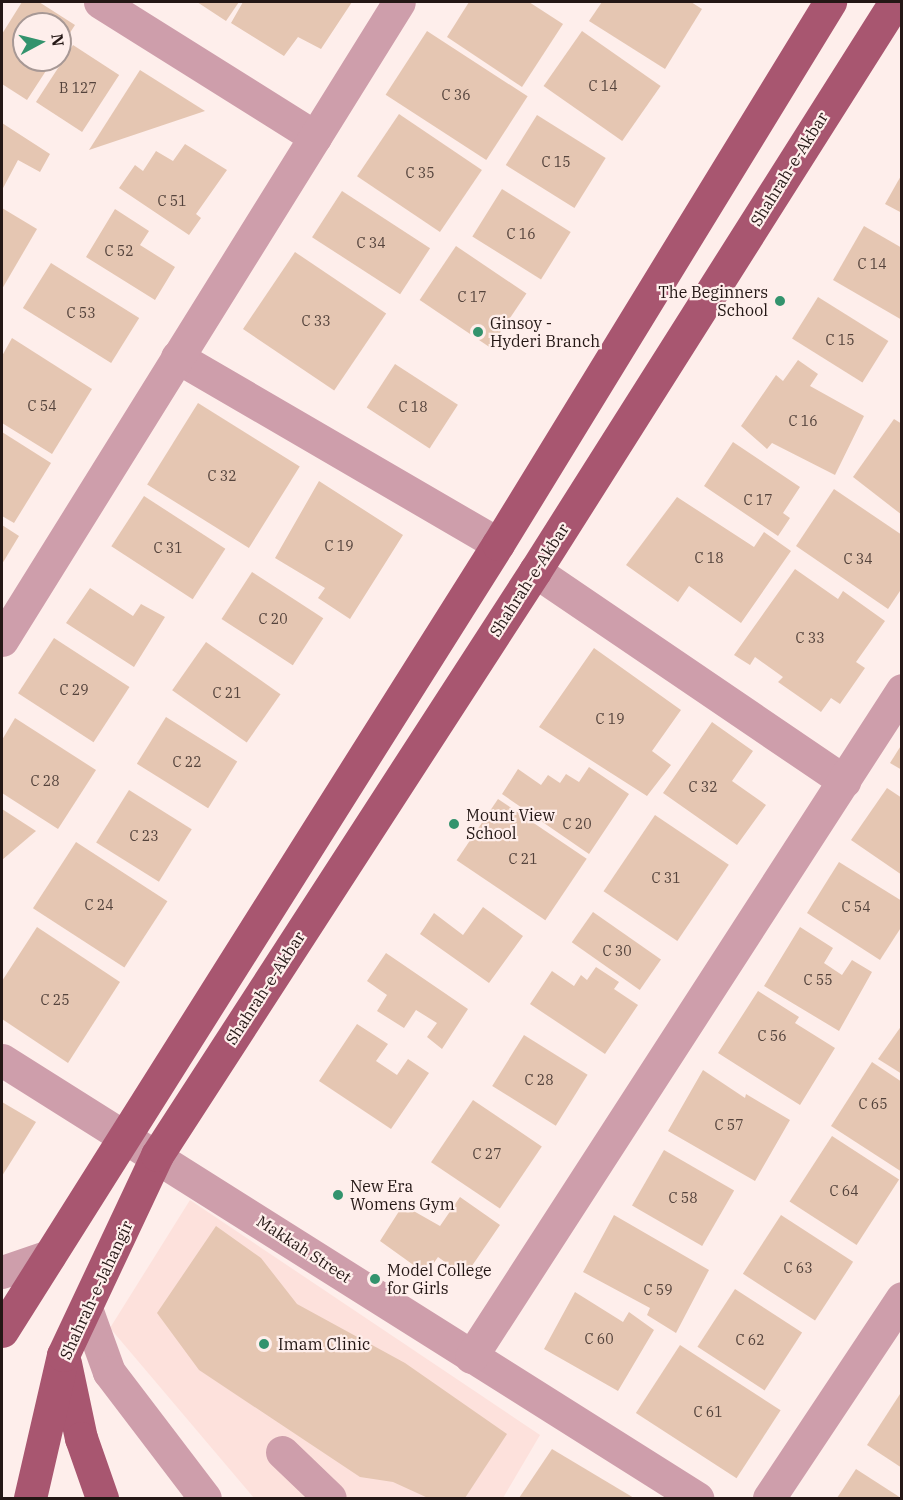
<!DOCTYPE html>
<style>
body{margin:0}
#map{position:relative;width:903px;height:1500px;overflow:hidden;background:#feeeeb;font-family:"IBM Plex Serif",serif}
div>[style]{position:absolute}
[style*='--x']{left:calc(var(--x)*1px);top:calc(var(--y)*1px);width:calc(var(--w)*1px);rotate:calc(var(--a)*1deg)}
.built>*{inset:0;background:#fde1dc}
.building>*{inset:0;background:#e5c6b2;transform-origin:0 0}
.minor>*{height:33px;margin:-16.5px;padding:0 16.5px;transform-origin:16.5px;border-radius:16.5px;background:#ce9eab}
.major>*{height:33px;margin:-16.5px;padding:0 16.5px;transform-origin:16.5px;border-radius:16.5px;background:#a85670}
.dots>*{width:16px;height:16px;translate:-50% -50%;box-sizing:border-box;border:3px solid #feeeeb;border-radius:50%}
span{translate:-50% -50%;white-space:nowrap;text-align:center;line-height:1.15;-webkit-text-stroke:4.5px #feeeeb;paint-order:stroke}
.number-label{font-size:14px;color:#54433c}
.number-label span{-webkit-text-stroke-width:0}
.street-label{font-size:16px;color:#241715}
.poi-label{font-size:16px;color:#241715}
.right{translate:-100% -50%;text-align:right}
.left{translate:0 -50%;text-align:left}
.frame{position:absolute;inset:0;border:3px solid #241715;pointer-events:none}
.north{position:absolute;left:12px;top:12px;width:60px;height:60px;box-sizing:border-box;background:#feeeeb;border:2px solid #a79895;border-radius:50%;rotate:83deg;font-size:16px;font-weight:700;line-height:24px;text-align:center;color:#241715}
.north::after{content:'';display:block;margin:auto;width:21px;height:27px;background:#33936d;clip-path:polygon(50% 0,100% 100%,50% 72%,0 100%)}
</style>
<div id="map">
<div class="built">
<div style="clip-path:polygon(190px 1200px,540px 1435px,503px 1498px,254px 1498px,110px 1328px)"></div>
</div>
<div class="building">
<div style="clip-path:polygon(22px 2px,39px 2px,75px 25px,60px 48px,60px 24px,24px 24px,24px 60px,53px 60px,27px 100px,2px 84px,2px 34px)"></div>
<div style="clip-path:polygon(197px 2px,239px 2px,226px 21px)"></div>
<div style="clip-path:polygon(243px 2px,352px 2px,321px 49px,298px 37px,284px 56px,231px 23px)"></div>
<div style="clip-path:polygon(469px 2px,529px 2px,563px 24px,522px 87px,447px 37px)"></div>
<div style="clip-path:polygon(602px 2px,691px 2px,702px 9px,665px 69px,589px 21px)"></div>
<div style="left:427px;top:31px;width:120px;height:76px;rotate:33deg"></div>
<div style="left:582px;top:31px;width:96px;height:67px;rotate:35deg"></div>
<div style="left:73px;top:45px;width:55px;height:68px;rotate:33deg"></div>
<div style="clip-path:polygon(140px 70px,205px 111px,89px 150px)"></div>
<div style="left:399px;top:114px;width:100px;height:75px;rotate:34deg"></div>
<div style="left:537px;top:115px;width:81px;height:59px;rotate:32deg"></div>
<div style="clip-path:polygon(2px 123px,50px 154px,40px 172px,18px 160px,2px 190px)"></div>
<div style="clip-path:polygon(185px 144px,227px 170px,196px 214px,201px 218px,189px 235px,119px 188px,135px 165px,143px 171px,156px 151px,173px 161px)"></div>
<div style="clip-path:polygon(902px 174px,902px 213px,885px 204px)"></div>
<div style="left:502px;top:189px;width:81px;height:56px;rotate:32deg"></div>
<div style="left:342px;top:191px;width:105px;height:55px;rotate:33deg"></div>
<div style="clip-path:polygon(2px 208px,37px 229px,2px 289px)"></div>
<div style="clip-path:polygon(115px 209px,149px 231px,140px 245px,175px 267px,155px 300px,86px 257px)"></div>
<div style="clip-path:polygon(864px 226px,902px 248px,902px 320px,833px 280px)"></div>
<div style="left:456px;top:246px;width:85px;height:65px;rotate:34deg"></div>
<div style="left:295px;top:252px;width:110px;height:93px;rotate:34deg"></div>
<div style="left:51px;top:263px;width:104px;height:53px;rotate:32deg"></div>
<div style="left:818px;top:297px;width:83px;height:49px;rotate:32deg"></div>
<div style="clip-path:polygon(12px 338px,92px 389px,52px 454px,2px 423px,2px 356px)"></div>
<div style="clip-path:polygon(798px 360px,818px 374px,810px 386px,864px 416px,835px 475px,772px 443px,767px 449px,741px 426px,776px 375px,783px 381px)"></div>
<div style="left:395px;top:364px;width:75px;height:52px;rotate:33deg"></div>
<div style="left:198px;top:403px;width:120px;height:96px;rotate:32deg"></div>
<div style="clip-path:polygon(894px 419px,902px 424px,902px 515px,853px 477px)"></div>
<div style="clip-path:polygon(2px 432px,51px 463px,14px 523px,2px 516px)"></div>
<div style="clip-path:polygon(733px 442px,800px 487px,783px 513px,790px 518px,778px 536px,704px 486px)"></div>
<div style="clip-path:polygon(319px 481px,403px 535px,350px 619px,318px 598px,325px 588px,275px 558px)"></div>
<div style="clip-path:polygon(834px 489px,902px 535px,902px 588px,888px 609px,796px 546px)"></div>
<div style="left:144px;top:496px;width:97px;height:60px;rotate:33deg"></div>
<div style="clip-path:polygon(677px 497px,754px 547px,764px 532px,791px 551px,741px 623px,689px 586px,678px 602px,626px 565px)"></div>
<div style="clip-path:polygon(2px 525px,19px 536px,2px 564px)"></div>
<div style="clip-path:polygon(795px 569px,838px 599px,843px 591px,885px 621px,856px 662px,865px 668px,840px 704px,831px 698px,821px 712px,778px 682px,783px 677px,755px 657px,750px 665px,734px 655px)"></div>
<div style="left:252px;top:572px;width:85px;height:56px;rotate:33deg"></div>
<div style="clip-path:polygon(90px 588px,133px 616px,141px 604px,165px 617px,134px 667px,66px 623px)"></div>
<div style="left:54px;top:638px;width:90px;height:66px;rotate:33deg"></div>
<div style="left:206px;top:642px;width:91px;height:59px;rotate:35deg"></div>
<div style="clip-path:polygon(594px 648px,681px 710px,652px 751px,671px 765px,647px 796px,539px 727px)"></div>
<div style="left:166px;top:717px;width:84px;height:55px;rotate:32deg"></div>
<div style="clip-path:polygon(15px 718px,96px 770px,58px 829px,2px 793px,2px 740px)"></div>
<div style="clip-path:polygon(712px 722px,753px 751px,732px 781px,766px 805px,737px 845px,663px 793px)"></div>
<div style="clip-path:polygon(902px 744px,902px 770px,890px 763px)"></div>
<div style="clip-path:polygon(589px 767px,629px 794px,589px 854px,502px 794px,518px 769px,541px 785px,548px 775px,560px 783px,566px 774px,579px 782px)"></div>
<div style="clip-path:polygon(887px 788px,902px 798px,902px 875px,851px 840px)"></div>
<div style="left:129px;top:790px;width:74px;height:62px;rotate:32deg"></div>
<div style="left:498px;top:799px;width:107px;height:74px;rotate:34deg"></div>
<div style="clip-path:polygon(2px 809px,36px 831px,2px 860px)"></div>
<div style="left:655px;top:815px;width:89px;height:92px;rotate:34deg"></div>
<div style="left:76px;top:842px;width:109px;height:79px;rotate:33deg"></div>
<div style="clip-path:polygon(839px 862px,902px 901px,902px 926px,880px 960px,807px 913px)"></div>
<div style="clip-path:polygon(483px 907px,523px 936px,489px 983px,420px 934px,434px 913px,463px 935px)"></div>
<div style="left:593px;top:912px;width:83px;height:37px;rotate:35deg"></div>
<div style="clip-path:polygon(37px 927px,120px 982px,68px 1063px,2px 1019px,2px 981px)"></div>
<div style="clip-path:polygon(800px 927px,833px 948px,824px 963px,842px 975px,852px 960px,872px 972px,839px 1031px,764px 986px)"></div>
<div style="clip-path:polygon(386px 953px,468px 1009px,442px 1049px,427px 1037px,437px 1023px,416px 1010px,404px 1028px,377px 1011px,387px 995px,367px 981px)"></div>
<div style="clip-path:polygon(596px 967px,619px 982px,614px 989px,638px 1005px,605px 1054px,530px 1004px,552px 971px,574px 986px,581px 975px,587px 980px)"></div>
<div style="clip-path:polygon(758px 991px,799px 1017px,795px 1023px,835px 1048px,800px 1105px,718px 1053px)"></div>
<div style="clip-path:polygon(357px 1024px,388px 1044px,376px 1061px,397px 1075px,408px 1059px,429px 1073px,391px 1129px,319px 1081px)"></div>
<div style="clip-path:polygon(902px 1025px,902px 1074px,878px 1059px)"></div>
<div style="left:524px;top:1035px;width:75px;height:60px;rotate:32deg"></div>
<div style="clip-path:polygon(872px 1062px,902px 1082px,902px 1172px,831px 1126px)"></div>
<div style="clip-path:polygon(703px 1070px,745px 1098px,746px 1094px,790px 1120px,755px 1181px,668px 1131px)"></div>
<div style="left:473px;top:1100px;width:83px;height:75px;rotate:34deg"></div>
<div style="clip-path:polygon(2px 1102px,36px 1122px,2px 1176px)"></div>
<div style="left:832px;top:1136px;width:80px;height:78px;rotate:33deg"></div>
<div style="left:664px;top:1150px;width:81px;height:64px;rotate:30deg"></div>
<div style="clip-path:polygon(460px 1197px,500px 1225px,465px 1276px,438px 1257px,426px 1274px,380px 1241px,403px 1205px,440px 1226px)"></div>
<div style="clip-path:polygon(614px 1215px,709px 1270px,676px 1333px,647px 1315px,650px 1308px,583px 1272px)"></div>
<div style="left:781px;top:1215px;width:86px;height:70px;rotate:33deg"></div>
<div style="clip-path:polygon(216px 1226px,261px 1258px,297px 1304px,405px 1363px,507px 1434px,465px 1498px,428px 1498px,393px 1482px,360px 1477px,199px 1370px,157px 1313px)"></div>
<div style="left:735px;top:1289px;width:80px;height:69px;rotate:33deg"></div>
<div style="clip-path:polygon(575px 1292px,623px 1322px,629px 1312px,654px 1330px,618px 1391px,544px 1349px)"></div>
<div style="left:680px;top:1345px;width:120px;height:81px;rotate:33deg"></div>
<div style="clip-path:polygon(900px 1394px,902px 1396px,902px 1468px,867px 1445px)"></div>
<div style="clip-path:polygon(552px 1449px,634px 1498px,519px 1498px)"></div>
<div style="clip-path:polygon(856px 1469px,901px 1498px,837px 1498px)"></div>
</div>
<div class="minor">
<div style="--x:100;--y:2;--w:254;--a:32.1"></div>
<div style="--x:177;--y:357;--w:371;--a:30.2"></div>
<div style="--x:535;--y:571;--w:374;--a:34.2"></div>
<div style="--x:2;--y:640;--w:751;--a:-58.11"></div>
<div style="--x:2;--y:1060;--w:822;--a:32.22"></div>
<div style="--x:2;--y:1272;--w:50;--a:-18.8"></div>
<div style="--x:87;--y:1311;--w:65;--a:70.2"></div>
<div style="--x:109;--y:1372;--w:158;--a:52.7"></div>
<div style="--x:471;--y:1357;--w:794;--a:-57.13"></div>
<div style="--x:282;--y:1452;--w:66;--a:43.8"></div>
<div style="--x:769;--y:1498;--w:240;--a:-56.4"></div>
</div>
<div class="major">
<div style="--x:2;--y:1331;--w:930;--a:-57.78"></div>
<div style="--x:498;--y:544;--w:636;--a:-58.51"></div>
<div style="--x:65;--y:1363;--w:77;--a:78"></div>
<div style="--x:81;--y:1438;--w:64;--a:70.7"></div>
<div style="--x:30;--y:1498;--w:147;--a:-77"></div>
<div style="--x:63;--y:1355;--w:221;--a:-64.8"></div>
<div style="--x:157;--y:1155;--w:696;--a:-57.09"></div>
<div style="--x:535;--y:571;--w:673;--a:-57.68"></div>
</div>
<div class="dots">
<div style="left:780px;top:301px;background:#33936d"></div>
<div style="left:478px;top:332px;background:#33936d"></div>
<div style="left:454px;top:824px;background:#33936d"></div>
<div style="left:338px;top:1195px;background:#33936d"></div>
<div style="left:375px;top:1279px;background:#33936d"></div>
<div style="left:264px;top:1344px;background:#33936d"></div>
</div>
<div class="number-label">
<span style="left:603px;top:86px">C 14</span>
<span style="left:78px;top:88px">B 127</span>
<span style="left:456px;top:95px">C 36</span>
<span style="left:556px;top:162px">C 15</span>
<span style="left:420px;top:173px">C 35</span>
<span style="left:172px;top:201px">C 51</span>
<span style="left:521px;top:234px">C 16</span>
<span style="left:371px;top:243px">C 34</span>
<span style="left:119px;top:251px">C 52</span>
<span style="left:872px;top:264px">C 14</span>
<span style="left:472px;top:297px">C 17</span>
<span style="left:81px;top:313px">C 53</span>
<span style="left:316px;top:321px">C 33</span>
<span style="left:840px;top:340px">C 15</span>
<span style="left:42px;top:406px">C 54</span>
<span style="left:413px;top:407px">C 18</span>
<span style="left:803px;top:421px">C 16</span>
<span style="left:222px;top:476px">C 32</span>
<span style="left:758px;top:500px">C 17</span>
<span style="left:339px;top:546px">C 19</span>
<span style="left:168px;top:548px">C 31</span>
<span style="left:709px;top:558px">C 18</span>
<span style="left:858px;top:559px">C 34</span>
<span style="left:273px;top:619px">C 20</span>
<span style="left:810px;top:638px">C 33</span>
<span style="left:74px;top:690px">C 29</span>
<span style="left:227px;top:693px">C 21</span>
<span style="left:610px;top:719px">C 19</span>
<span style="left:187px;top:762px">C 22</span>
<span style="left:45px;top:781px">C 28</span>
<span style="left:703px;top:787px">C 32</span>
<span style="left:577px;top:824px">C 20</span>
<span style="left:144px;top:836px">C 23</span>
<span style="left:523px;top:859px">C 21</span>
<span style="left:666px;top:878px">C 31</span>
<span style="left:99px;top:905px">C 24</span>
<span style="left:856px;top:907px">C 54</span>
<span style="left:617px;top:951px">C 30</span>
<span style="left:818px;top:980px">C 55</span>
<span style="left:55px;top:1000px">C 25</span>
<span style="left:772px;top:1036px">C 56</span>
<span style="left:539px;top:1080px">C 28</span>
<span style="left:873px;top:1104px">C 65</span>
<span style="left:729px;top:1125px">C 57</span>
<span style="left:487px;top:1154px">C 27</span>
<span style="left:844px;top:1191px">C 64</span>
<span style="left:683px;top:1198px">C 58</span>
<span style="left:798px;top:1268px">C 63</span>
<span style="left:658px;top:1290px">C 59</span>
<span style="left:599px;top:1339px">C 60</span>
<span style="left:750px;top:1340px">C 62</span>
<span style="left:708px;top:1412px">C 61</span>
</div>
<div class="street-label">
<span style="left:789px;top:169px;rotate:-58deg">Shahrah-e-Akbar</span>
<span style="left:529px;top:580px;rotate:-57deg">Shahrah-e-Akbar</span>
<span style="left:265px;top:988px;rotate:-57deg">Shahrah-e-Akbar</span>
<span style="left:304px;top:1249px;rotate:33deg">Makkah Street</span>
<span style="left:96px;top:1290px;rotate:-65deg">Shahrah-e-Jahangir</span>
</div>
<div class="poi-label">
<span class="right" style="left:768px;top:301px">The Beginners<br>School</span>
<span class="left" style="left:490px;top:332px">Ginsoy -<br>Hyderi Branch</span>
<span class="left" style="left:466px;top:824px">Mount View<br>School</span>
<span class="left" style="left:350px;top:1195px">New Era<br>Womens Gym</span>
<span class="left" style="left:387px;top:1279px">Model College<br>for Girls</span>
<span class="left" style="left:278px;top:1344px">Imam Clinic</span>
</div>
<div class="frame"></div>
<div class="north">N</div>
</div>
